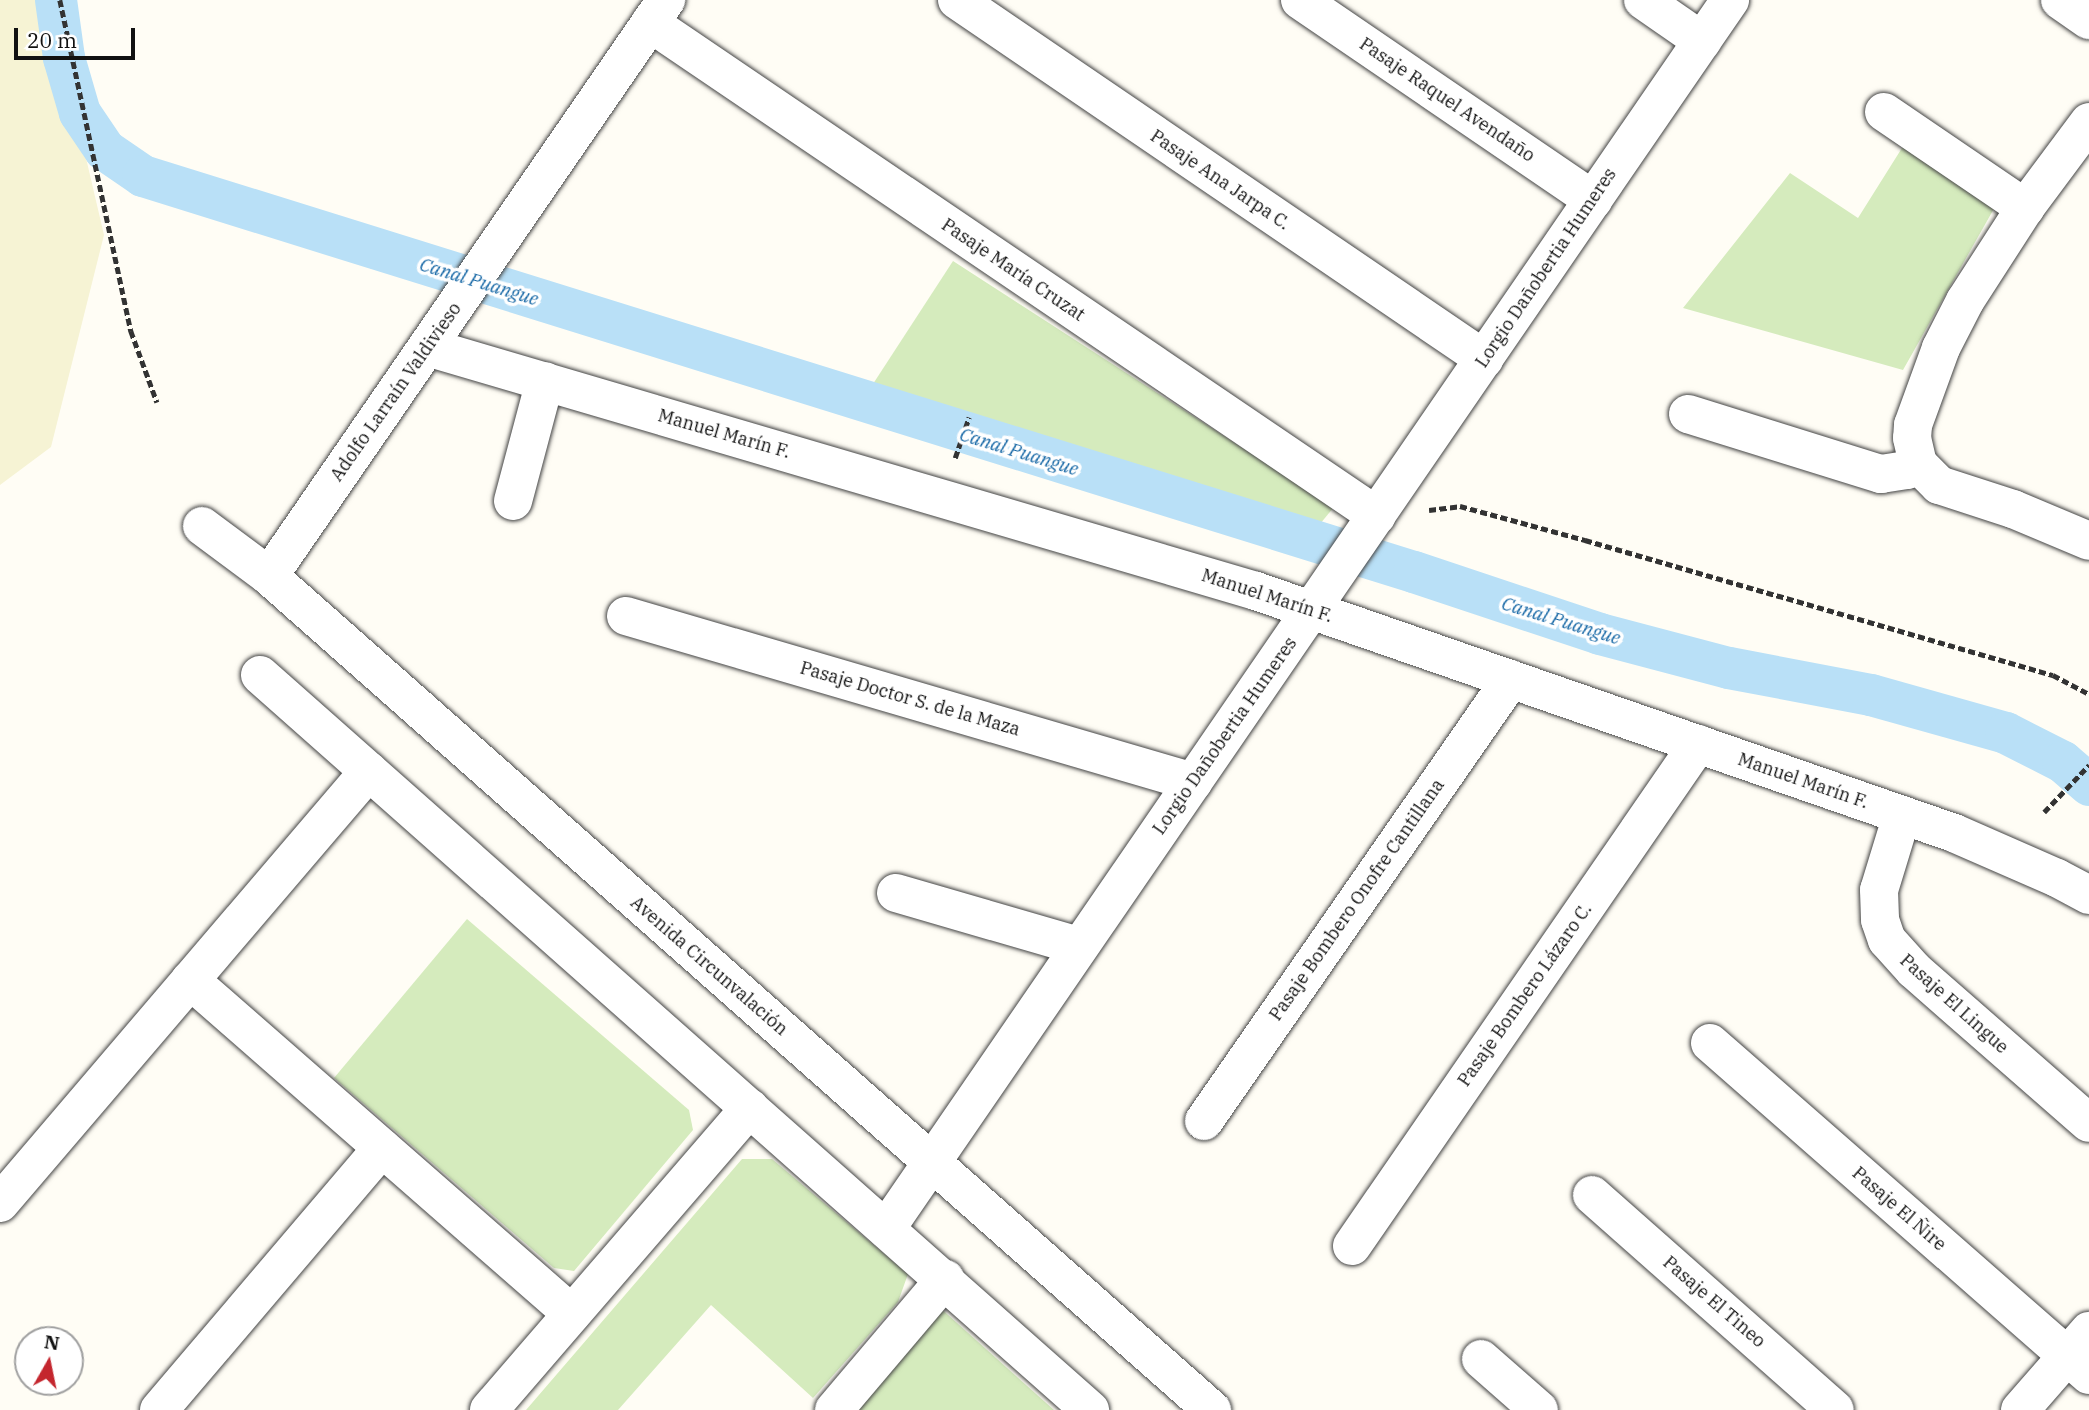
<!DOCTYPE html>
<meta charset="utf-8">
<style>
body{margin:0}
#map{position:relative;width:2089px;height:1410px;overflow:hidden;background:#fffdf5;font-family:"IBM Plex Serif",serif}
div>[style]{position:absolute}
[style*='--x']{left:calc(var(--x)*1px);top:calc(var(--y)*1px);width:calc(var(--w)*1px);rotate:calc(var(--a)*1deg)}
.farmland>*{inset:0;background:#f6f3d4}
.green>*{inset:0;background:#d5ebbd}
.canal>*{height:42px;margin:-21px;padding:0 21px;transform-origin:21px;border-radius:21px;background:#b9e0f7}
.path>*{height:4.5px;margin-top:-2.25px;transform-origin:0;background:repeating-linear-gradient(90deg,#333 0 7px,transparent 0 10.5px)}
.roads{filter:drop-shadow(0 0 2px #444) drop-shadow(0 0 2px #444)}
.minor>*{height:38px;margin:-19px;padding:0 19px;transform-origin:19px;border-radius:19px;background:#fff}
span{translate:-50% -50%;white-space:nowrap;text-align:center;line-height:1.15;-webkit-text-stroke:7px #fff;paint-order:stroke}
.street-label{font-size:18px;color:#111}
.water-label{font-size:19px;color:#1768a6;font-style:italic}
.north{position:absolute;left:14px;top:1326px;width:70px;height:70px;box-sizing:border-box;background:#fff;border:2px solid #a0a0a0;border-radius:50%;rotate:9deg;font-size:19px;font-weight:700;line-height:28px;text-align:center;color:#111}
.north::after{content:'';display:block;margin:auto;width:24px;height:32px;background:#c4262e;clip-path:polygon(50% 0,100% 100%,50% 72%,0 100%)}
.scale{position:absolute;left:14px;top:28px;width:121px;height:32px;box-sizing:border-box;border:4px solid #111;border-top:0;padding-left:9px;font-size:21px;line-height:24px;white-space:nowrap;color:#111;-webkit-text-stroke:5px #fff;paint-order:stroke}
</style>
<div id="map">
<div class="farmland">
<div style="clip-path:polygon(0 0,49px 0,104px 235px,51px 447px,0 485px)"></div>
</div>
<div class="green">
<div style="clip-path:polygon(1907px 140px,1996px 205px,1903px 370px,1683px 308px,1790px 173px,1858px 218px)"></div>
<div style="clip-path:polygon(953px 261px,1334px 507px,1315px 530px,871px 387px)"></div>
<div style="clip-path:polygon(467px 919px,689px 1110px,693px 1130px,574px 1271px,554px 1268px,334px 1078px)"></div>
<div style="clip-path:polygon(742px 1159px,772px 1159px,908px 1274px,898px 1302px,813px 1398px,711px 1305px,618px 1410px,526px 1410px)"></div>
<div style="clip-path:polygon(937px 1305px,1054px 1410px,848px 1410px)"></div>
</div>
<div class="canal">
<div style="--x:56;--y:0;--w:59;--a:82.1"></div>
<div style="--x:64;--y:58;--w:57;--a:73.8"></div>
<div style="--x:80;--y:113;--w:45;--a:56"></div>
<div style="--x:105;--y:150;--w:46;--a:34.4"></div>
<div style="--x:143;--y:176;--w:1331;--a:17.31"></div>
<div style="--x:1414;--y:572;--w:196;--a:18.4"></div>
<div style="--x:1600;--y:634;--w:133;--a:14.8"></div>
<div style="--x:1729;--y:668;--w:145;--a:10.8"></div>
<div style="--x:1871;--y:695;--w:140;--a:15.7"></div>
<div style="--x:2006;--y:733;--w:64;--a:27"></div>
<div style="--x:2063;--y:762;--w:35;--a:41"></div>
</div>
<div class="path">
<div style="--x:60;--y:0;--w:339;--a:77.9"></div>
<div style="--x:131;--y:331;--w:76;--a:69.9"></div>
<div style="--x:955;--y:458;--w:43;--a:-71.1"></div>
<div style="--x:1429;--y:510;--w:31;--a:-7"></div>
<div style="--x:1460;--y:506;--w:130;--a:15.2"></div>
<div style="--x:1585;--y:540;--w:487;--a:16.1"></div>
<div style="--x:2053;--y:675;--w:41;--a:27.8"></div>
<div style="--x:2044;--y:812;--w:65;--a:-46.2"></div>
</div>
<div class="roads">
<div class="minor">
<div style="--x:957;--y:0;--w:638;--a:34.26"></div>
<div style="--x:1300;--y:0;--w:355;--a:34.3"></div>
<div style="--x:1643;--y:0;--w:72;--a:34.8"></div>
<div style="--x:2060;--y:0;--w:35;--a:35"></div>
<div style="--x:650;--y:23;--w:878;--a:34.14"></div>
<div style="--x:1884;--y:112;--w:171;--a:34.2"></div>
<div style="--x:2089;--y:122;--w:107;--a:126.7"></div>
<div style="--x:2025;--y:208;--w:111;--a:122.8"></div>
<div style="--x:1965;--y:301;--w:53;--a:117.1"></div>
<div style="--x:1941;--y:348;--w:82;--a:110"></div>
<div style="--x:1913;--y:425;--w:13;--a:94"></div>
<div style="--x:1912;--y:438;--w:27;--a:77"></div>
<div style="--x:1918;--y:464;--w:30;--a:45"></div>
<div style="--x:1939;--y:485;--w:78;--a:18"></div>
<div style="--x:2013;--y:509;--w:82;--a:22.8"></div>
<div style="--x:427;--y:347;--w:864;--a:16.4"></div>
<div style="--x:1256;--y:591;--w:739;--a:19.12"></div>
<div style="--x:1954;--y:833;--w:112;--a:23.6"></div>
<div style="--x:2057;--y:878;--w:36;--a:28"></div>
<div style="--x:1688;--y:414;--w:202;--a:17.3"></div>
<div style="--x:1881;--y:474;--w:26;--a:-9"></div>
<div style="--x:1907;--y:470;--w:13;--a:-29"></div>
<div style="--x:513;--y:501;--w:124;--a:-75.1"></div>
<div style="--x:202;--y:526;--w:84;--a:36.7"></div>
<div style="--x:269;--y:576;--w:1259;--a:41.49"></div>
<div style="--x:269;--y:576;--w:700;--a:-55.42"></div>
<div style="--x:626;--y:616;--w:591;--a:16.32"></div>
<div style="--x:260;--y:675;--w:1109;--a:41.53"></div>
<div style="--x:1902;--y:815;--w:78;--a:107"></div>
<div style="--x:1879;--y:890;--w:30;--a:88"></div>
<div style="--x:1880;--y:920;--w:21;--a:71"></div>
<div style="--x:1887;--y:940;--w:40;--a:48"></div>
<div style="--x:1914;--y:970;--w:232;--a:41.2"></div>
<div style="--x:896;--y:893;--w:191;--a:16.2"></div>
<div style="--x:190;--y:980;--w:507;--a:41.16"></div>
<div style="--x:1710;--y:1043;--w:504;--a:41.22"></div>
<div style="--x:1204;--y:1121;--w:538;--a:-55.22"></div>
<div style="--x:1592;--y:1195;--w:324;--a:41.5"></div>
<div style="--x:0;--y:1203;--w:568;--a:-49.5"></div>
<div style="--x:886;--y:1229;--w:1491;--a:-55.52"></div>
<div style="--x:1352;--y:1246;--w:610;--a:-55.42"></div>
<div style="--x:1481;--y:1359;--w:77;--a:41.3"></div>
<div style="--x:159;--y:1410;--w:344;--a:-49.6"></div>
<div style="--x:489;--y:1410;--w:399;--a:-49.2"></div>
<div style="--x:834;--y:1410;--w:172;--a:-49.7"></div>
<div style="--x:2020;--y:1410;--w:105;--a:-48.9"></div>
</div>
</div>
<div class="street-label">
<span style="left:1447px;top:100px;rotate:34deg">Pasaje Raquel Avendaño</span>
<span style="left:1220px;top:180px;rotate:34deg">Pasaje Ana Jarpa C.</span>
<span style="left:1546px;top:268px;rotate:-56deg">Lorgio Dañobertia Humeres</span>
<span style="left:1013px;top:270px;rotate:34deg">Pasaje María Cruzat</span>
<span style="left:396px;top:392px;rotate:-55deg">Adolfo Larraín Valdivieso</span>
<span style="left:724px;top:434px;rotate:16deg">Manuel Marín F.</span>
<span style="left:1267px;top:596px;rotate:18deg">Manuel Marín F.</span>
<span style="left:910px;top:699px;rotate:16deg">Pasaje Doctor S. de la Maza</span>
<span style="left:1225px;top:736px;rotate:-55deg">Lorgio Dañobertia Humeres</span>
<span style="left:1803px;top:781px;rotate:19deg">Manuel Marín F.</span>
<span style="left:1357px;top:900px;rotate:-55deg">Pasaje Bombero Onofre Cantillana</span>
<span style="left:709px;top:966px;rotate:41deg">Avenida Circunvalación</span>
<span style="left:1525px;top:995px;rotate:-55deg">Pasaje Bombero Lázaro C.</span>
<span style="left:1954px;top:1004px;rotate:42deg">Pasaje El Lingue</span>
<span style="left:1899px;top:1209px;rotate:41deg">Pasaje El Ñire</span>
<span style="left:1714px;top:1302px;rotate:41deg">Pasaje El Tineo</span>
</div>
<div class="water-label">
<span style="left:479px;top:282px;rotate:17deg">Canal Puangue</span>
<span style="left:1019px;top:452px;rotate:17deg">Canal Puangue</span>
<span style="left:1561px;top:621px;rotate:17deg">Canal Puangue</span>
</div>
<div class="north">N</div>
<div class="scale">20 m</div>
</div>
